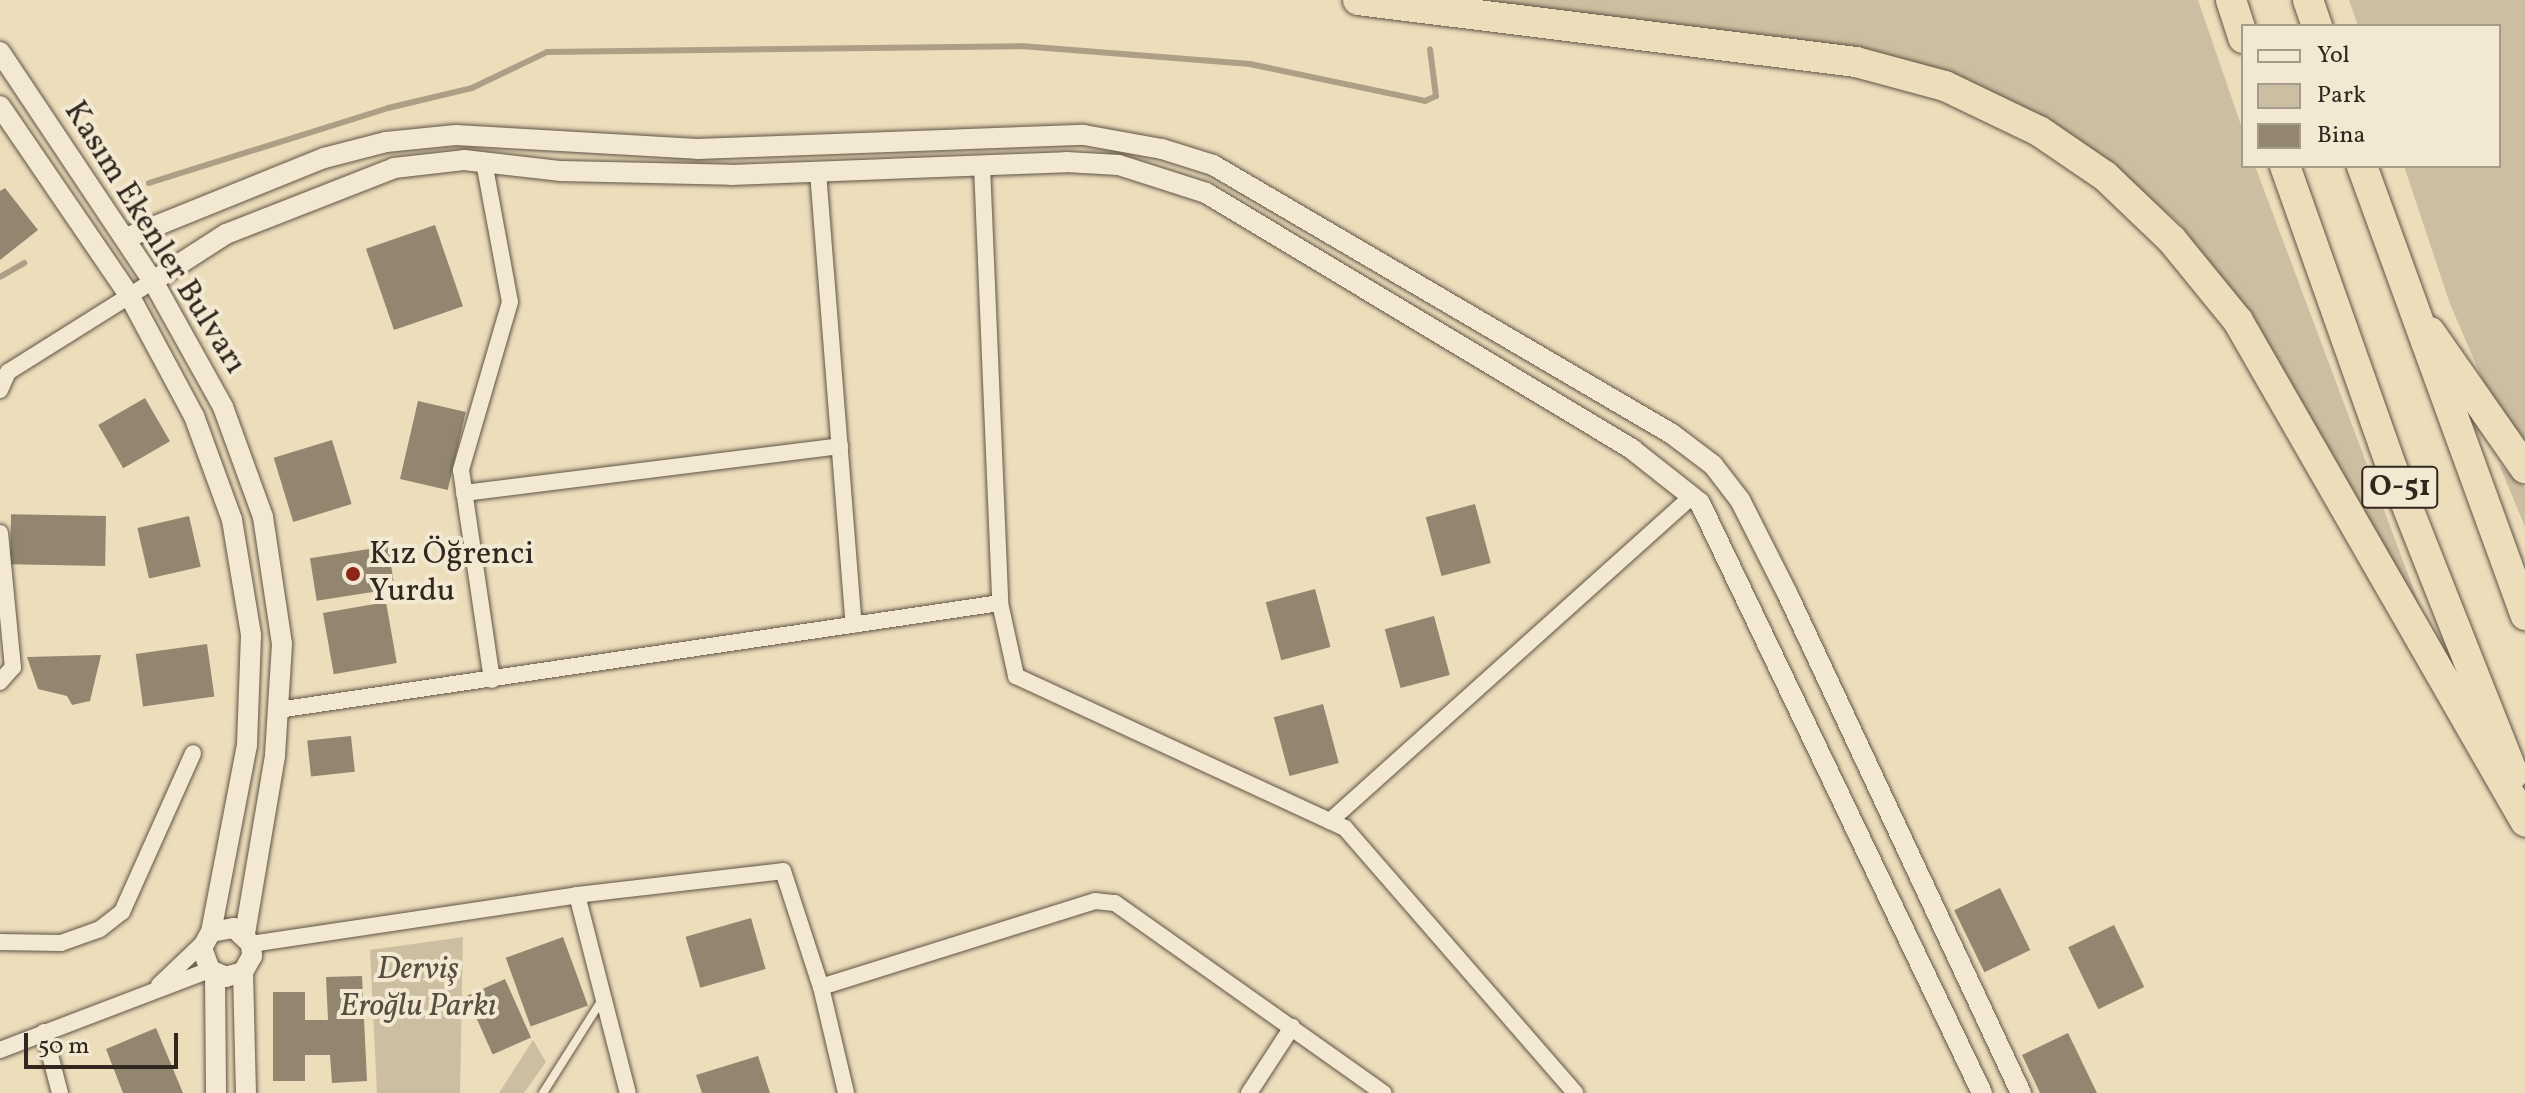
<!DOCTYPE html>
<meta charset="utf-8">
<style>
body{margin:0}
#map{position:relative;width:2525px;height:1093px;overflow:hidden;background:#ecddbb;font-family:Vollkorn,serif}
div>[style]{position:absolute}
[style*='--x']{left:calc(var(--x)*1px);top:calc(var(--y)*1px);width:calc(var(--w)*1px);rotate:calc(var(--a)*1deg)}
.green>*{inset:0;background:#ccbea0}
.stream>*{height:6px;margin:-3px;padding:0 3px;transform-origin:3px;border-radius:3px;background:#ac9f86}
.building>*{inset:0;background:#928670;transform-origin:0 0}
.roads{filter:drop-shadow(0 0 2px #605446) drop-shadow(0 0 2px #605446)}
.service>*{height:8px;margin:-4px;padding:0 4px;transform-origin:4px;border-radius:4px;background:#f3e9d3}
.minor>*{height:16px;margin:-8px;padding:0 8px;transform-origin:8px;border-radius:8px;background:#f3e9d3}
.tertiary>*{height:20px;margin:-10px;padding:0 10px;transform-origin:10px;border-radius:10px;background:#f3e9d3}
.motorway>*{height:30px;margin:-15px;padding:0 15px;transform-origin:15px;border-radius:15px;background:#ecddbb}
.dots>*{width:22px;height:22px;translate:-50% -50%;box-sizing:border-box;border:4px solid #f3e9d3;border-radius:50%}
span{translate:-50% -50%;white-space:nowrap;text-align:center;line-height:1.15;-webkit-text-stroke:8px #f3e9d3;paint-order:stroke}
.shield-label span{padding:2px 6px;background:#f3e9d3;border:2px solid;border-radius:6px;-webkit-text-stroke-width:0}
.shield-label{font-size:30px;color:#31271f;font-weight:700}
.street-label{font-size:32px;color:#31271f}
.poi-label{font-size:32px;color:#31271f}
.left{translate:0 -50%;text-align:left}
.park-label{font-size:32px;color:#584d3f;font-style:italic}
.legend{position:absolute;left:2241px;top:24px;width:260px;height:144px;box-sizing:border-box;background:#f3e9d3;border:2px solid #a59b8b;margin:0;padding:10px 14px;list-style:none;font-size:24px;color:#31271f}
.legend li{display:flex;align-items:center;gap:16px;height:40px}
.legend b{width:40px;border:2px solid #a59b8b}
.scale{position:absolute;left:24px;top:1033px;width:154px;height:36px;box-sizing:border-box;border:4px solid #31271f;border-top:0;padding-left:10px;font-size:24px;line-height:28px;white-space:nowrap;color:#31271f;-webkit-text-stroke:6px #f3e9d3;paint-order:stroke}
</style>
<div id="map">
<div class="green">
<div style="clip-path:polygon(1436px 0,2198px 0,2243px 131px,2243px 166px,2255px 166px,2435px 646px,2243px 309px,2180px 224px,2104px 158px,1837px 45px)"></div>
<div style="clip-path:polygon(2349px 0,2525px 0,2525px 449px,2497px 413px,2450px 304px,2404px 166px,2499px 166px,2499px 26px,2358px 26px)"></div>
<div style="clip-path:polygon(2499px 464px,2525px 488px,2525px 527px)"></div>
<div style="clip-path:polygon(463px 937px,460px 1093px,377px 1093px,370px 950px)"></div>
<div style="clip-path:polygon(533px 1040px,546px 1062px,524px 1093px,499px 1093px)"></div>
</div>
<div class="stream">
<div style="--x:149;--y:183;--w:250;--a:-17.4"></div>
<div style="--x:388;--y:108;--w:86;--a:-13.4"></div>
<div style="--x:472;--y:88;--w:83;--a:-25.6"></div>
<div style="--x:547;--y:52;--w:474;--a:-0.7"></div>
<div style="--x:1021;--y:46;--w:230;--a:4.5"></div>
<div style="--x:1250;--y:64;--w:179;--a:11.9"></div>
<div style="--x:1425;--y:101;--w:12;--a:-24"></div>
<div style="--x:1436;--y:96;--w:47;--a:-97.3"></div>
<div style="--x:0;--y:277;--w:28;--a:-30"></div>
</div>
<div class="building">
<div style="clip-path:polygon(5px 188px,38px 230px,0 260px,0 191px)"></div>
<div style="left:435px;top:225px;width:86px;height:73px;rotate:71deg"></div>
<div style="left:145px;top:398px;width:50px;height:54px;rotate:60deg"></div>
<div style="left:418px;top:401px;width:49px;height:80px;rotate:13deg"></div>
<div style="left:332px;top:440px;width:67px;height:61px;rotate:73deg"></div>
<div style="left:1475px;top:504px;width:61px;height:51px;rotate:75deg"></div>
<div style="left:106px;top:516px;width:50px;height:95px;rotate:91deg"></div>
<div style="left:189px;top:516px;width:52px;height:53px;rotate:77deg"></div>
<div style="left:388px;top:546px;width:43px;height:79px;rotate:81deg"></div>
<div style="left:1315px;top:589px;width:60px;height:51px;rotate:75deg"></div>
<div style="left:386px;top:602px;width:62px;height:64px;rotate:80deg"></div>
<div style="left:1434px;top:616px;width:61px;height:51px;rotate:75deg"></div>
<div style="left:207px;top:644px;width:53px;height:72px;rotate:82deg"></div>
<div style="clip-path:polygon(101px 655px,90px 701px,72px 705px,67px 696px,38px 689px,27px 657px)"></div>
<div style="left:1323px;top:704px;width:61px;height:51px;rotate:75deg"></div>
<div style="left:351px;top:736px;width:36px;height:44px;rotate:84deg"></div>
<div style="left:2000px;top:888px;width:69px;height:51px;rotate:64deg"></div>
<div style="left:751px;top:918px;width:53px;height:68px;rotate:74deg"></div>
<div style="left:2114px;top:925px;width:69px;height:51px;rotate:64deg"></div>
<div style="left:563px;top:937px;width:73px;height:61px;rotate:70deg"></div>
<div style="clip-path:polygon(362px 976px,367px 1081px,332px 1083px,330px 1055px,305px 1055px,305px 1081px,273px 1081px,273px 992px,305px 992px,305px 1020px,328px 1020px,326px 977px)"></div>
<div style="left:505px;top:979px;width:64px;height:42px;rotate:66deg"></div>
<div style="clip-path:polygon(156px 1028px,183px 1093px,123px 1093px,106px 1049px)"></div>
<div style="clip-path:polygon(2068px 1033px,2097px 1093px,2040px 1093px,2022px 1055px)"></div>
<div style="clip-path:polygon(758px 1056px,770px 1093px,702px 1093px,696px 1075px)"></div>
</div>
<div class="roads">
<div class="service">
<div style="--x:543;--y:1093;--w:112;--a:-57.7"></div>
</div>
<div class="minor">
<div style="--x:484;--y:162;--w:142;--a:79.5"></div>
<div style="--x:510;--y:302;--w:175;--a:106.3"></div>
<div style="--x:461;--y:470;--w:212;--a:81.6"></div>
<div style="--x:982;--y:166;--w:437;--a:87.6"></div>
<div style="--x:1000;--y:603;--w:75;--a:77.6"></div>
<div style="--x:1016;--y:676;--w:362;--a:24.8"></div>
<div style="--x:1345;--y:828;--w:351;--a:49"></div>
<div style="--x:818;--y:172;--w:454;--a:85.5"></div>
<div style="--x:0;--y:390;--w:20;--a:-66"></div>
<div style="--x:8;--y:372;--w:171;--a:-32.1"></div>
<div style="--x:464;--y:493;--w:379;--a:-7.1"></div>
<div style="--x:0;--y:533;--w:135;--a:84.5"></div>
<div style="--x:13;--y:667;--w:20;--a:131"></div>
<div style="--x:278;--y:710;--w:730;--a:-8.43"></div>
<div style="--x:1330;--y:821;--w:486;--a:-41.9"></div>
<div style="--x:577;--y:895;--w:204;--a:75.6"></div>
<div style="--x:0;--y:942;--w:61;--a:0.9"></div>
<div style="--x:61;--y:943;--w:41;--a:-19.7"></div>
<div style="--x:100;--y:929;--w:28;--a:-38"></div>
<div style="--x:122;--y:912;--w:174;--a:-65.9"></div>
<div style="--x:251;--y:944;--w:330;--a:-8.5"></div>
<div style="--x:577;--y:895;--w:207;--a:-6.6"></div>
<div style="--x:783;--y:871;--w:122;--a:71.9"></div>
<div style="--x:821;--y:987;--w:109;--a:76.7"></div>
<div style="--x:159;--y:985;--w:62;--a:-43.7"></div>
<div style="--x:821;--y:987;--w:287;--a:-17.4"></div>
<div style="--x:1095;--y:901;--w:20;--a:6"></div>
<div style="--x:1115;--y:903;--w:329;--a:35.3"></div>
<div style="--x:44;--y:1032;--w:63;--a:75.3"></div>
<div style="--x:0;--y:1050;--w:225;--a:-20.9"></div>
<div style="--x:1249;--y:1093;--w:79;--a:-56.9"></div>
</div>
<div class="tertiary">
<div style="--x:0;--y:52;--w:275;--a:56.3"></div>
<div style="--x:153;--y:281;--w:144;--a:60.9"></div>
<div style="--x:223;--y:407;--w:117;--a:70"></div>
<div style="--x:263;--y:517;--w:128;--a:81.5"></div>
<div style="--x:282;--y:644;--w:112;--a:93.6"></div>
<div style="--x:275;--y:756;--w:181;--a:99.6"></div>
<div style="--x:0;--y:106;--w:229;--a:55.7"></div>
<div style="--x:129;--y:295;--w:137;--a:61.8"></div>
<div style="--x:194;--y:416;--w:111;--a:69.9"></div>
<div style="--x:232;--y:520;--w:117;--a:80.6"></div>
<div style="--x:251;--y:635;--w:110;--a:92.1"></div>
<div style="--x:247;--y:745;--w:190;--a:100.9"></div>
<div style="--x:126;--y:238;--w:214;--a:-22"></div>
<div style="--x:324;--y:158;--w:64;--a:-14.5"></div>
<div style="--x:386;--y:142;--w:70;--a:-5.7"></div>
<div style="--x:456;--y:135;--w:241;--a:3.3"></div>
<div style="--x:697;--y:149;--w:387;--a:-2.1"></div>
<div style="--x:1084;--y:135;--w:79;--a:10.2"></div>
<div style="--x:1162;--y:149;--w:53;--a:17.4"></div>
<div style="--x:1213;--y:165;--w:532;--a:30.37"></div>
<div style="--x:1672;--y:434;--w:51;--a:37.1"></div>
<div style="--x:1713;--y:465;--w:44;--a:52.4"></div>
<div style="--x:1740;--y:500;--w:106;--a:63.2"></div>
<div style="--x:1788;--y:595;--w:550;--a:64.93"></div>
<div style="--x:153;--y:281;--w:87;--a:-32.8"></div>
<div style="--x:226;--y:234;--w:180;--a:-21.4"></div>
<div style="--x:394;--y:168;--w:70;--a:-6.5"></div>
<div style="--x:464;--y:160;--w:98;--a:6.5"></div>
<div style="--x:561;--y:171;--w:170;--a:1.3"></div>
<div style="--x:731;--y:175;--w:335;--a:-2.2"></div>
<div style="--x:1066;--y:162;--w:53;--a:3.2"></div>
<div style="--x:1119;--y:165;--w:91;--a:17.8"></div>
<div style="--x:1206;--y:193;--w:498;--a:31"></div>
<div style="--x:1633;--y:450;--w:85;--a:38.3"></div>
<div style="--x:1700;--y:503;--w:654;--a:64.45"></div>
<div style="--x:243;--y:972;--w:18;--a:164"></div>
<div style="--x:226;--y:977;--w:17;--a:-156"></div>
<div style="--x:210;--y:970;--w:23;--a:-110"></div>
<div style="--x:202;--y:948;--w:18;--a:-61"></div>
<div style="--x:211;--y:932;--w:23;--a:-10"></div>
<div style="--x:234;--y:928;--w:23;--a:43"></div>
<div style="--x:251;--y:944;--w:12;--a:85"></div>
<div style="--x:252;--y:956;--w:18;--a:119"></div>
<div style="--x:243;--y:972;--w:121;--a:88.6"></div>
<div style="--x:215;--y:974;--w:119;--a:89.5"></div>
</div>
<div class="motorway">
<div style="--x:1358;--y:0;--w:502;--a:7.1"></div>
<div style="--x:1856;--y:62;--w:92;--a:15.1"></div>
<div style="--x:1945;--y:86;--w:104;--a:25.6"></div>
<div style="--x:2039;--y:131;--w:80;--a:34.3"></div>
<div style="--x:2105;--y:176;--w:93;--a:43.7"></div>
<div style="--x:2172;--y:240;--w:104;--a:50.8"></div>
<div style="--x:2238;--y:321;--w:577;--a:60.14"></div>
<div style="--x:2231;--y:0;--w:40;--a:72"></div>
<div style="--x:2308;--y:0;--w:28;--a:71"></div>
<div style="--x:2285;--y:166;--w:320;--a:70.5"></div>
<div style="--x:2392;--y:468;--w:329;--a:68.4"></div>
<div style="--x:2362;--y:166;--w:478;--a:70"></div>
<div style="--x:2430;--y:332;--w:166;--a:55.1"></div>
</div>
</div>
<div class="dots">
<div style="left:353px;top:574px;background:#8f2418"></div>
</div>
<div class="shield-label">
<span style="left:2400px;top:487px">O-51</span>
</div>
<div class="street-label">
<span style="left:154px;top:238px;rotate:58deg">Kasım Ekenler Bulvarı</span>
</div>
<div class="poi-label">
<span class="left" style="left:369px;top:574px">Kız Öğrenci<br>Yurdu</span>
</div>
<div class="park-label">
<span style="left:418px;top:989px">Derviş<br>Eroğlu Parkı</span>
</div>
<ul class="legend">
<li><b style="height:10px;background:#f3e9d3"></b>Yol</li>
<li><b style="height:22px;background:#ccbea0"></b>Park</li>
<li><b style="height:22px;background:#928670"></b>Bina</li>
</ul>
<div class="scale">50 m</div>
</div>
